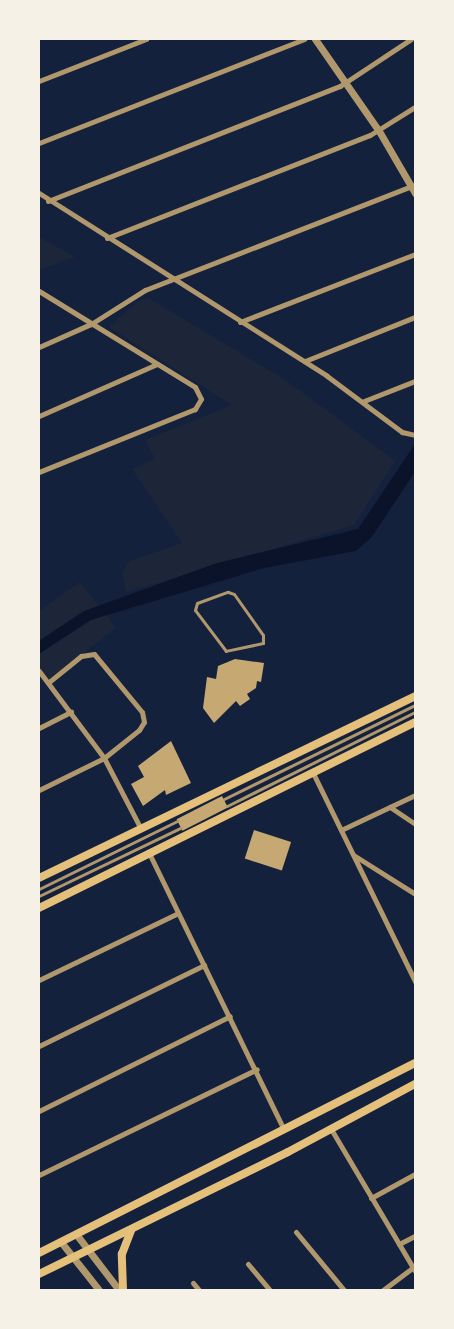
<!DOCTYPE html>
<style>
body{margin:0}
#map{position:relative;width:454px;height:1329px;overflow:hidden;background:#14213d;font-family:"Nunito Sans",sans-serif}
div>[style]{position:absolute}
[style*='--x']{left:calc(var(--x)*1px);top:calc(var(--y)*1px);width:calc(var(--w)*1px);rotate:calc(var(--a)*1deg)}
.green>*{inset:0;background:#1d2539}
.water>*{inset:0;background:#0b132b}
.building>*{inset:0;background:#c6a872;transform-origin:0 0}
.service>*{height:3px;margin:-1.5px;padding:0 1.5px;transform-origin:1.5px;border-radius:1.5px;background:#b1986c}
.minor>*{height:5px;margin:-2.5px;padding:0 2.5px;transform-origin:2.5px;border-radius:2.5px;background:#b1986c}
.tertiary>*{height:7px;margin:-3.5px;padding:0 3.5px;transform-origin:3.5px;border-radius:3.5px;background:#b1986c}
.secondary>*{height:8px;margin:-4px;padding:0 4px;transform-origin:4px;border-radius:4px;background:#e5c07b}
.primary>*{height:8px;margin:-4px;padding:0 4px;transform-origin:4px;border-radius:4px;background:#e5c07b}
span{translate:-50% -50%;white-space:nowrap;text-align:center;line-height:1.15;-webkit-text-stroke:5px #f6f1e7;paint-order:stroke}
.frame{position:absolute;inset:0;border:40px solid #f6f1e7;pointer-events:none}
</style>
<div id="map">
<div class="green">
<div style="clip-path:polygon(39px 237px,75px 257px,39px 270px)"></div>
<div style="clip-path:polygon(148px 298px,284px 379px,395px 461px,354px 525px,126px 592px,122px 572px,130px 561px,182px 543px,132px 469px,155px 459px,145px 440px,232px 405px,109px 327px,138px 301px)"></div>
<div style="clip-path:polygon(80px 582px,116px 627px,49px 682px,39px 670px,39px 611px)"></div>
</div>
<div class="water">
<div style="clip-path:polygon(415px 444px,415px 472px,371px 538px,356px 551px,264px 568px,91px 620px,39px 654px,39px 641px,84px 611px,217px 563px,358px 529px)"></div>
</div>
<div class="building">
<div style="clip-path:polygon(235px 659px,264px 663px,261px 682px,257px 681px,256px 688px,247px 694px,250px 699px,240px 706px,236px 701px,214px 723px,203px 708px,207px 677px,216px 679px,218px 666px)"></div>
<div style="clip-path:polygon(171px 741px,191px 783px,166px 795px,165px 790px,143px 806px,131px 784px,144px 777px,138px 766px)"></div>
<div style="left:222px;top:796px;width:13px;height:51px;rotate:63deg"></div>
<div style="left:254px;top:830px;width:39px;height:30px;rotate:18deg"></div>
</div>
<div class="service">
<div style="--x:228;--y:592;--w:6;--a:18"></div>
<div style="--x:234;--y:594;--w:50;--a:54.7"></div>
<div style="--x:263;--y:635;--w:8;--a:90"></div>
<div style="--x:263;--y:643;--w:38;--a:168"></div>
<div style="--x:226;--y:651;--w:51;--a:-127.1"></div>
<div style="--x:195;--y:610;--w:7;--a:-74"></div>
<div style="--x:197;--y:603;--w:33;--a:-20"></div>
<div style="--x:224;--y:799;--w:213;--a:-26.2"></div>
<div style="--x:227;--y:806;--w:210;--a:-26.6"></div>
<div style="--x:39;--y:889;--w:154;--a:-26.2"></div>
<div style="--x:39;--y:896;--w:157;--a:-25.7"></div>
</div>
<div class="minor">
<div style="--x:39;--y:81;--w:115;--a:-21.4"></div>
<div style="--x:39;--y:143;--w:285;--a:-21.4"></div>
<div style="--x:39;--y:193;--w:341;--a:32.4"></div>
<div style="--x:327;--y:376;--w:94;--a:36.7"></div>
<div style="--x:402;--y:432;--w:13;--a:13"></div>
<div style="--x:48;--y:201;--w:314;--a:-21.5"></div>
<div style="--x:340;--y:86;--w:85;--a:-33.5"></div>
<div style="--x:107;--y:238;--w:282;--a:-21.4"></div>
<div style="--x:370;--y:135;--w:53;--a:-31.9"></div>
<div style="--x:39;--y:291;--w:183;--a:31.6"></div>
<div style="--x:195;--y:387;--w:13;--a:63"></div>
<div style="--x:201;--y:399;--w:12;--a:121"></div>
<div style="--x:195;--y:409;--w:168;--a:158"></div>
<div style="--x:240;--y:322;--w:188;--a:-21.2"></div>
<div style="--x:39;--y:347;--w:57;--a:-23.9"></div>
<div style="--x:91;--y:324;--w:64;--a:-32.2"></div>
<div style="--x:145;--y:290;--w:290;--a:-21.3"></div>
<div style="--x:305;--y:361;--w:118;--a:-21.8"></div>
<div style="--x:364;--y:401;--w:55;--a:-21.4"></div>
<div style="--x:39;--y:416;--w:129;--a:-23.8"></div>
<div style="--x:39;--y:671;--w:109;--a:53.2"></div>
<div style="--x:104;--y:758;--w:80;--a:62.5"></div>
<div style="--x:39;--y:728;--w:36;--a:-27"></div>
<div style="--x:313;--y:773;--w:232;--a:63.9"></div>
<div style="--x:39;--y:790;--w:72;--a:-26.2"></div>
<div style="--x:104;--y:758;--w:45;--a:-38.7"></div>
<div style="--x:139;--y:730;--w:9;--a:-58"></div>
<div style="--x:144;--y:722;--w:10;--a:-101"></div>
<div style="--x:142;--y:712;--w:75;--a:-129.6"></div>
<div style="--x:94;--y:654;--w:13;--a:171"></div>
<div style="--x:81;--y:656;--w:41;--a:140.9"></div>
<div style="--x:390;--y:807;--w:30;--a:34"></div>
<div style="--x:341;--y:830;--w:82;--a:-25.3"></div>
<div style="--x:149;--y:853;--w:308;--a:64"></div>
<div style="--x:355;--y:856;--w:71;--a:32.3"></div>
<div style="--x:39;--y:980;--w:154;--a:-25.7"></div>
<div style="--x:39;--y:1046;--w:184;--a:-26.1"></div>
<div style="--x:39;--y:1111;--w:213;--a:-26.4"></div>
<div style="--x:331;--y:1129;--w:165;--a:59.4"></div>
<div style="--x:39;--y:1175;--w:242;--a:-25.9"></div>
<div style="--x:371;--y:1198;--w:50;--a:-28.6"></div>
<div style="--x:296;--y:1232;--w:75;--a:50.4"></div>
<div style="--x:399;--y:1244;--w:18;--a:-27"></div>
<div style="--x:248;--y:1264;--w:34;--a:50"></div>
<div style="--x:193;--y:1283;--w:9;--a:49"></div>
<div style="--x:383;--y:1290;--w:38;--a:-37"></div>
</div>
<div class="tertiary">
<div style="--x:315;--y:39;--w:112;--a:55.2"></div>
<div style="--x:379;--y:131;--w:72;--a:59.9"></div>
<div style="--x:76;--y:1234;--w:71;--a:52.5"></div>
<div style="--x:61;--y:1242;--w:61;--a:51.6"></div>
</div>
<div class="secondary">
<div style="--x:39;--y:878;--w:418;--a:-25.8"></div>
<div style="--x:39;--y:908;--w:419;--a:-26.3"></div>
</div>
<div class="primary">
<div style="--x:39;--y:1253;--w:421;--a:-26.8"></div>
<div style="--x:39;--y:1274;--w:277;--a:-26.1"></div>
<div style="--x:288;--y:1152;--w:144;--a:-28.2"></div>
<div style="--x:123;--y:1290;--w:36;--a:-92"></div>
<div style="--x:122;--y:1254;--w:26;--a:-69"></div>
</div>
<div class="frame"></div>
</div>
